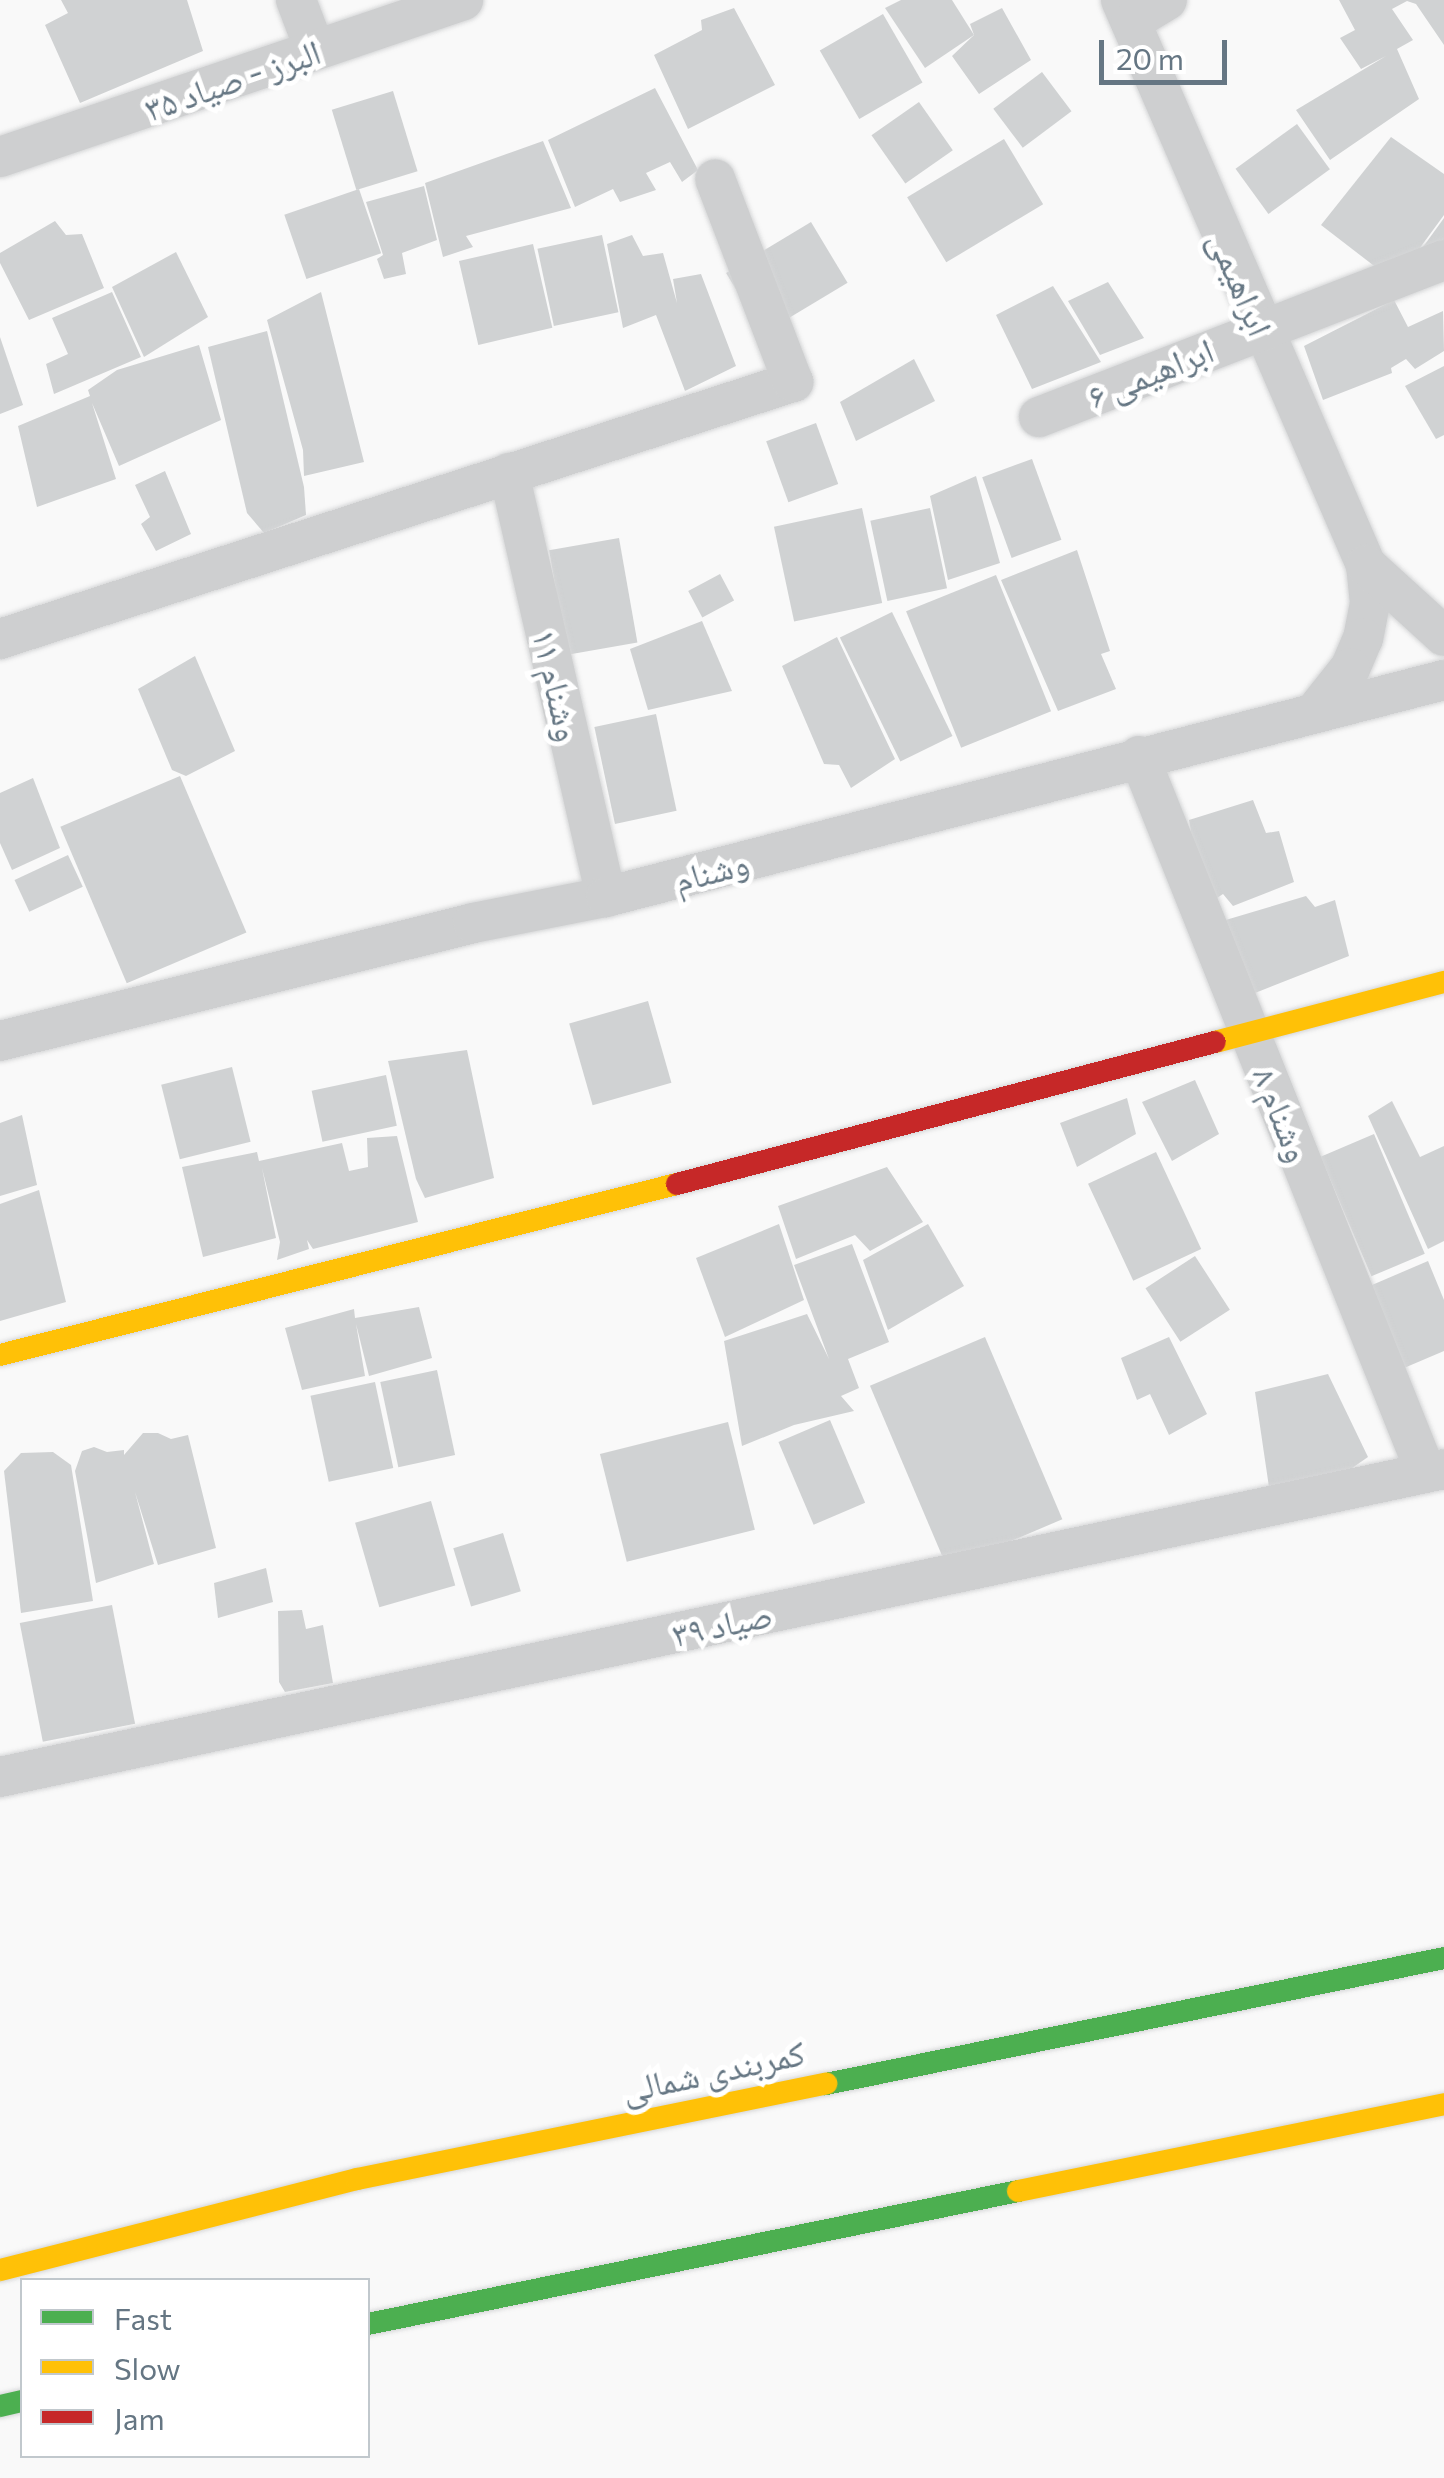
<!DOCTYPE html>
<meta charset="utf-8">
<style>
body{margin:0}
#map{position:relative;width:1444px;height:2478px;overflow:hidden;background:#f9f9f9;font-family:Commissioner,"Noto Naskh Arabic",sans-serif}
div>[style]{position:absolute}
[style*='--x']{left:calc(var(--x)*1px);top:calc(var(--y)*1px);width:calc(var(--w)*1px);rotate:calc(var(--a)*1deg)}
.building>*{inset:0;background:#d0d2d3;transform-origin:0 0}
.roads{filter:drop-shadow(0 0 2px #d5d6d7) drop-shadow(0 0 2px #d5d6d7)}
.street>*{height:40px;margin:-20px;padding:0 20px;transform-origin:20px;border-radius:20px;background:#cecfd0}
.fast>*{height:22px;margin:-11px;padding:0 11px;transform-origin:11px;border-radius:11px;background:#4caf50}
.slow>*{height:22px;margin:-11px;padding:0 11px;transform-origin:11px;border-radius:11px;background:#ffc107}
.jam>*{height:22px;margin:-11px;padding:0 11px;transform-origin:11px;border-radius:11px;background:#c62828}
span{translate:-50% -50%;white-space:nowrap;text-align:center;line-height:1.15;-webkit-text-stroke:10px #fff;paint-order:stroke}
.street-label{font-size:35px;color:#657683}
.legend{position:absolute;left:20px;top:2278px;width:350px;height:180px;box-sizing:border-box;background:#fff;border:2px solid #c1c8cd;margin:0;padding:12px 18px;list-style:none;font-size:30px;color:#657683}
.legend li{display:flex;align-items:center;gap:20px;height:50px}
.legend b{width:50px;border:2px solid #c1c8cd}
.scale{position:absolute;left:1099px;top:40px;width:128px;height:45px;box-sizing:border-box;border:5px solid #657683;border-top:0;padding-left:12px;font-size:30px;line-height:35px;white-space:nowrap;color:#657683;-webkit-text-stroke:8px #fff;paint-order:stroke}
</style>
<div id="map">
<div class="building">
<div style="clip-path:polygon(61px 0,187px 0,203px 51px,80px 103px,45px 25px,68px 13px)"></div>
<div style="clip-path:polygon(901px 0,952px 0,974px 35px,925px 68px,885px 8px)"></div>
<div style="clip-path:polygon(1339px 0,1444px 0,1444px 45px,1416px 4px,1407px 1px,1392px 9px,1413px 40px,1397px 49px,1419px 99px,1330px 160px,1296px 110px,1386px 56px,1361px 69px,1340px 38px,1355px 30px)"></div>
<div style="clip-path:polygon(734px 8px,775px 85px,688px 129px,654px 55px,702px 30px,701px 20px)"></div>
<div style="clip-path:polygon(1002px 8px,1031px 60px,979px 94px,952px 56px,974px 35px,970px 24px)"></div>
<div style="left:883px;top:14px;width:79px;height:73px;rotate:60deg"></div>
<div style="left:1042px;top:72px;width:49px;height:61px;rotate:53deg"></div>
<div style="clip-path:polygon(655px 88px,698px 170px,682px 182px,670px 162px,646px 173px,656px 190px,620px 202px,613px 189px,575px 207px,548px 140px)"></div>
<div style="left:393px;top:91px;width:84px;height:64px;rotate:73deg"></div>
<div style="left:919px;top:102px;width:59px;height:58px;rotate:55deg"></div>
<div style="left:1297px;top:124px;width:56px;height:76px;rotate:54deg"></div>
<div style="clip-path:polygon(1391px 137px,1444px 174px,1444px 215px,1395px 282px,1321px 225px)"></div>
<div style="left:1004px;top:139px;width:76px;height:113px;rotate:59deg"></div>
<div style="clip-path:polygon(543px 141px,571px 208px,466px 236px,473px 247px,443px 257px,425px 183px)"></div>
<div style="clip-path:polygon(424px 186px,437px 240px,402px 253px,406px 274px,384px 279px,377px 259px,383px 255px,366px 202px)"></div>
<div style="left:359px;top:189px;width:68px;height:79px;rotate:71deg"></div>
<div style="clip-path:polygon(1444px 218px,1444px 261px,1423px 247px)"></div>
<div style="clip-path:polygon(55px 221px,66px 235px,82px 234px,104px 288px,29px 320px,0 263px,0 253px)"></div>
<div style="left:811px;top:222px;width:71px;height:99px;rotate:59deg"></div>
<div style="left:602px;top:235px;width:79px;height:66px;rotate:78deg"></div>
<div style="clip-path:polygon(632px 235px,643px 256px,663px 253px,677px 303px,673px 279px,701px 274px,736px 366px,685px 391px,656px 315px,623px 328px,607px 244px)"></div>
<div style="left:533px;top:244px;width:86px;height:76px;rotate:77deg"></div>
<div style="clip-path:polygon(176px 252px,208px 317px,144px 357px,112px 287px)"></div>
<div style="clip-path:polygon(1108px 282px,1144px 338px,1100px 355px,1068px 301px)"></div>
<div style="clip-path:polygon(1053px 286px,1101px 362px,1032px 389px,996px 315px)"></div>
<div style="clip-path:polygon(112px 292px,141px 357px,54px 394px,46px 364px,68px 354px,52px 318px)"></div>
<div style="clip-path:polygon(321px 292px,364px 462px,304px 476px,303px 450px,267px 320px)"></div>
<div style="clip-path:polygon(1394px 300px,1408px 327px,1443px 311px,1444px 351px,1415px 369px,1406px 359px,1391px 368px,1392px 373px,1323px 400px,1304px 346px)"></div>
<div style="clip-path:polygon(267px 331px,304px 487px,306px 515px,264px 533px,247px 513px,208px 347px)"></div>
<div style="clip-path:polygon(0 337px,23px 405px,0 414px)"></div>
<div style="clip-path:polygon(199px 345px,221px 420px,119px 466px,92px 403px,116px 479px,37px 507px,18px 426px,90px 396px,88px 390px,117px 370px)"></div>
<div style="clip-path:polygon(914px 359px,935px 401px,856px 441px,840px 402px)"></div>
<div style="clip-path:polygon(1444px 366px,1444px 435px,1436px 439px,1405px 386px)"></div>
<div style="left:816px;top:423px;width:65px;height:53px;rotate:70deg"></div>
<div style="left:1032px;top:459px;width:86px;height:53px;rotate:70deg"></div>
<div style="clip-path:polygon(165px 471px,191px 534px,156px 551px,141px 524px,150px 517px,135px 485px)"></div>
<div style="clip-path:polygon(976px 476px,1000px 563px,948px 580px,930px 496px)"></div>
<div style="left:862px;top:508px;width:97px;height:90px;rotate:78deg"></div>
<div style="left:930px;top:508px;width:82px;height:61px;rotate:78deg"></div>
<div style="left:619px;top:538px;width:106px;height:71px;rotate:80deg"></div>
<div style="clip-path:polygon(1077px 550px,1110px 651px,1101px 654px,1116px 689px,1058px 711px,1001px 580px)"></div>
<div style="left:720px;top:574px;width:30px;height:36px;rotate:62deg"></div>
<div style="left:996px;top:575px;width:147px;height:97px;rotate:68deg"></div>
<div style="left:892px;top:612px;width:138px;height:58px;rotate:64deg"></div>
<div style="clip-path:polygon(702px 621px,732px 691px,648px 710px,630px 649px)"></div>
<div style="clip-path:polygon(837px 637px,895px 759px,851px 788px,839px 765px,824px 764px,782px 666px)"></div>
<div style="clip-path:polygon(195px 656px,235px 751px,186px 776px,172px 770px,138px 689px)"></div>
<div style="left:656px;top:714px;width:99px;height:63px;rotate:78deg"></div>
<div style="left:180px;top:776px;width:170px;height:130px;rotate:67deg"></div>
<div style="clip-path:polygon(33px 778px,60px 848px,12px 870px,0 843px,0 793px)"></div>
<div style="clip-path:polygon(1253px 800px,1266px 833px,1279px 831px,1294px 882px,1233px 906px,1223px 894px,1208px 904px,1200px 886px,1189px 820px)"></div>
<div style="left:68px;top:855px;width:35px;height:59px;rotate:65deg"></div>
<div style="clip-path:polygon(1306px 896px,1315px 907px,1335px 900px,1349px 956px,1250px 995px,1219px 922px)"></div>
<div style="left:648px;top:1001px;width:85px;height:82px;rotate:74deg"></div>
<div style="clip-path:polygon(467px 1050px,494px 1178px,425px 1198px,416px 1179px,388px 1061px)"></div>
<div style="left:232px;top:1067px;width:77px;height:73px;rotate:76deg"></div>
<div style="left:386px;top:1075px;width:52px;height:76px;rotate:78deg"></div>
<div style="clip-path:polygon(1195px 1080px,1219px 1134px,1172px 1161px,1142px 1102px)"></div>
<div style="clip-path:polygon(1127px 1098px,1136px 1134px,1077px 1167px,1060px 1123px)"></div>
<div style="clip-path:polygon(1392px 1101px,1420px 1157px,1444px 1146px,1444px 1241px,1428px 1249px,1368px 1116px)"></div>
<div style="clip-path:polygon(22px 1115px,37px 1185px,0 1196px,0 1123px)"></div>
<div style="left:1374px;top:1134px;width:130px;height:58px;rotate:67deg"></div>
<div style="clip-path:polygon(397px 1136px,418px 1222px,313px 1249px,307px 1240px,309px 1249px,277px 1260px,280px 1242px,262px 1168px,276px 1238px,203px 1257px,182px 1167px,257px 1152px,259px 1161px,342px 1143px,349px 1171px,368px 1167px,367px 1138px)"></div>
<div style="left:1156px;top:1152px;width:107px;height:75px;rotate:65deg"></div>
<div style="clip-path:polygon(887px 1167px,923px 1222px,870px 1251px,855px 1235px,796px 1259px,778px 1206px)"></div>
<div style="clip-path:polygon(39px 1190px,66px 1302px,0 1321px,0 1204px)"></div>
<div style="clip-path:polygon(779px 1224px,804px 1300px,725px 1337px,696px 1258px)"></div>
<div style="clip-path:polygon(928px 1224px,964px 1286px,888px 1330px,863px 1260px)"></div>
<div style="clip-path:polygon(852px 1244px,889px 1342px,848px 1359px,859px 1388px,841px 1396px,854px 1411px,794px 1425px,742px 1446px,724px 1341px,807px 1314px,829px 1359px,794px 1265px)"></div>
<div style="left:1195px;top:1256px;width:64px;height:59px;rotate:57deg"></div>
<div style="clip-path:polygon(1428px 1261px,1444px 1300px,1444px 1351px,1404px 1368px,1372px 1285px)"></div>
<div style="clip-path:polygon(419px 1307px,432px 1358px,369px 1376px,356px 1324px,365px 1376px,302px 1390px,285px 1328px,354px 1309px,355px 1318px)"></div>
<div style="left:985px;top:1337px;width:198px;height:125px;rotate:67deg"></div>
<div style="clip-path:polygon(1169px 1337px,1207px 1414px,1169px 1435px,1150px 1394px,1137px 1400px,1121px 1358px)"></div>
<div style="left:437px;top:1370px;width:87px;height:58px;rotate:78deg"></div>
<div style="clip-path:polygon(1328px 1374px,1368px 1457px,1345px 1473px,1270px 1494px,1255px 1392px)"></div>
<div style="left:375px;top:1382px;width:88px;height:66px;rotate:78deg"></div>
<div style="left:830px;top:1420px;width:90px;height:56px;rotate:67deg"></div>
<div style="left:728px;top:1422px;width:111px;height:132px;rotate:76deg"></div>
<div style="clip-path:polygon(143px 1433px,158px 1433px,171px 1439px,188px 1435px,216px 1548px,158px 1565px,135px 1492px,154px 1564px,96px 1583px,75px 1471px,82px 1451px,94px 1447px,107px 1452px,124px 1450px,124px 1455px)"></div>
<div style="clip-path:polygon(53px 1452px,71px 1465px,93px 1601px,21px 1613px,4px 1471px,21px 1453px)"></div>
<div style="left:431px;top:1501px;width:88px;height:79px;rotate:74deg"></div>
<div style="left:503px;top:1533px;width:61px;height:52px;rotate:73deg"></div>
<div style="clip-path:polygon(266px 1568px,273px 1602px,218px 1618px,214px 1583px)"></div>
<div style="left:112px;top:1605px;width:121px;height:94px;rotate:79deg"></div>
<div style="clip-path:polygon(302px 1610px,306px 1629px,323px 1625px,333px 1683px,285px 1692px,279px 1682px,278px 1611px)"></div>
</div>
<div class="roads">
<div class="street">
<div style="--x:296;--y:0;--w:53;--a:69.2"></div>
<div style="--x:1121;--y:0;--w:616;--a:66.56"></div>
<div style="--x:1366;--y:565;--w:38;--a:84"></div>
<div style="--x:1370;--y:603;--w:36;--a:101"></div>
<div style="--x:1363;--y:638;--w:33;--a:113"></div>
<div style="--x:1350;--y:668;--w:56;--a:128.5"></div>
<div style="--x:1131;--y:22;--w:42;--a:-31.4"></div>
<div style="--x:0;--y:157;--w:489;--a:-18.7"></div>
<div style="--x:1039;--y:417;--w:434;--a:-21.2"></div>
<div style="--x:509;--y:473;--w:435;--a:77.1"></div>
<div style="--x:1366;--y:565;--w:105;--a:42.3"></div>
<div style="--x:0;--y:639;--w:834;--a:-17.96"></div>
<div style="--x:793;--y:382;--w:217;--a:-111"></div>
<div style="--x:1139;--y:756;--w:772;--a:68.18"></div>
<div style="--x:0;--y:1041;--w:487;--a:-14"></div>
<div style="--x:473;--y:923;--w:136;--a:-11.1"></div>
<div style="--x:606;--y:897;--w:866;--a:-14.52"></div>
<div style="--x:0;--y:1777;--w:1476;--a:-12.04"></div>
</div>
<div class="fast">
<div style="--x:826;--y:2084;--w:631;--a:-11.52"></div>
<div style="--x:368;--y:2324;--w:663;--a:-11.56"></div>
<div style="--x:0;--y:2406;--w:23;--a:-13"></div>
</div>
<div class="slow">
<div style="--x:1215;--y:1042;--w:237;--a:-14.7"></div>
<div style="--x:0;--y:1355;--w:698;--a:-14.18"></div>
<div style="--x:1018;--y:2191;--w:435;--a:-11.5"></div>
<div style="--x:0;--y:2270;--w:368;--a:-14.3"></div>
<div style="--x:357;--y:2179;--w:479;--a:-11.5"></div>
</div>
<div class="jam">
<div style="--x:677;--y:1184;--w:556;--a:-14.79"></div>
</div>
</div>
<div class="street-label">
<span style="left:232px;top:79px;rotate:-19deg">البرز - صیاد ۳۵</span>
<span style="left:1242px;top:283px;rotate:67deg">ابراهیمی</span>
<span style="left:1150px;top:372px;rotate:-22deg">ابراهیمی ۶</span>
<span style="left:558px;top:685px;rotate:77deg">وشنام ۱۱</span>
<span style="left:711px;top:870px;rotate:-15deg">وشنام</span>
<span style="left:1283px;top:1114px;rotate:68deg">وشنام ۸</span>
<span style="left:722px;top:1623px;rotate:-12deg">صیاد ۳۹</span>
<span style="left:713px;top:2070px;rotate:-12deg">کمربندی شمالی</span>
</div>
<ul class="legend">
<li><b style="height:12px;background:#4caf50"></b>Fast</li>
<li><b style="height:12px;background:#ffc107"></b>Slow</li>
<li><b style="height:12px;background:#c62828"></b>Jam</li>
</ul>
<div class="scale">20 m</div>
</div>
